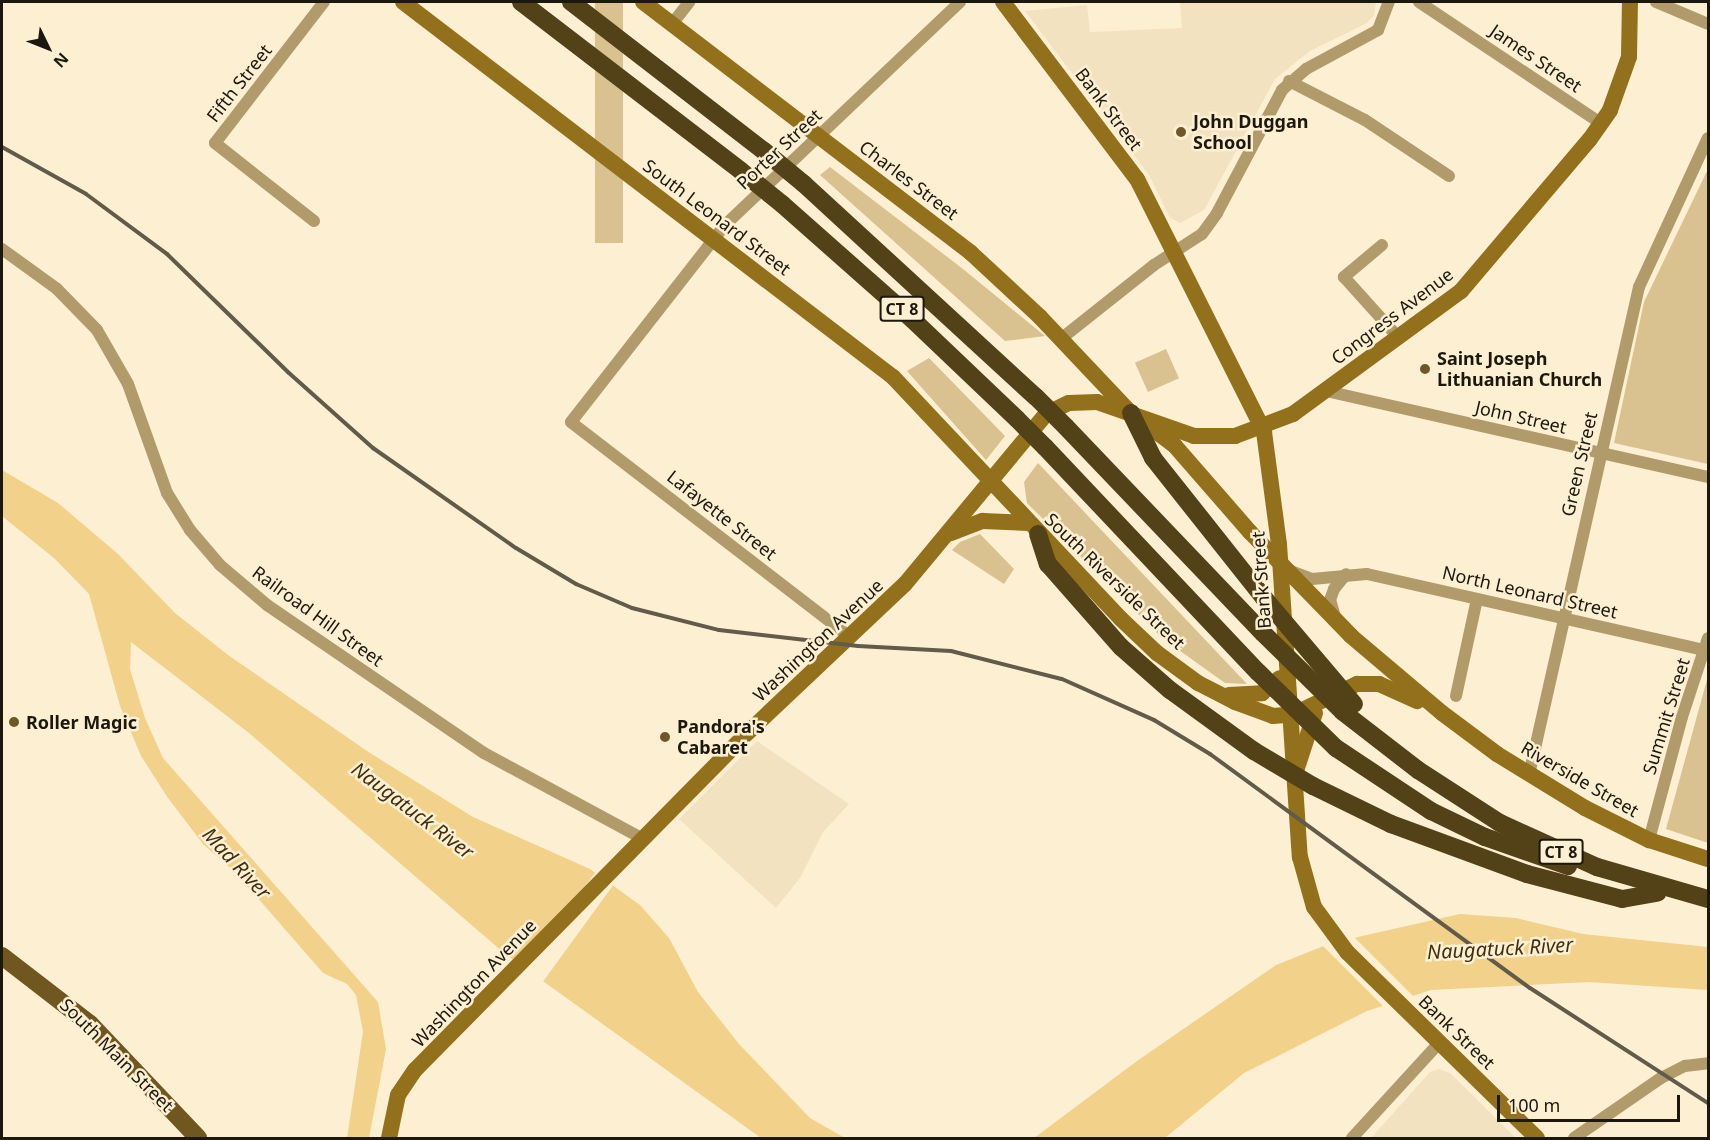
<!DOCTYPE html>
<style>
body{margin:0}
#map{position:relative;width:1710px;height:1140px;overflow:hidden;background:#fdefd2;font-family:"Noto Sans",sans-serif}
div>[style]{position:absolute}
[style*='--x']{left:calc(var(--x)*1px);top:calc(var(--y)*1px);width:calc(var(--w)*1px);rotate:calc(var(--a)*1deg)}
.built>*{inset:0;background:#f3e2bf}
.green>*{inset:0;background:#d9c190;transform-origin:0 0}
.water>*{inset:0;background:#f2d18a}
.pier>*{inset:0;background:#fdefd2;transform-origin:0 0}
.street>*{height:12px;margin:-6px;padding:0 6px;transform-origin:6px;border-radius:6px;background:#b29b6b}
.secondary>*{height:16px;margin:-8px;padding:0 8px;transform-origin:8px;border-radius:8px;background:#93711c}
.primary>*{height:18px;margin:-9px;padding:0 9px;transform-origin:9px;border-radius:9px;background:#6f571f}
.highway>*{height:18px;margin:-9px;padding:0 9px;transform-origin:9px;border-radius:9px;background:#534118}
.rail>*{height:4px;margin:-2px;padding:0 2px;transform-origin:2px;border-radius:2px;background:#625b4a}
.highway-bridge>*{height:18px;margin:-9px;padding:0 9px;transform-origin:9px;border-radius:9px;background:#534118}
.dots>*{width:16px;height:16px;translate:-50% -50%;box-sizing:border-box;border:3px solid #fdefd2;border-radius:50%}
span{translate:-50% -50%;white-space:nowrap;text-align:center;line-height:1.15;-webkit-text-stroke:5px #fdefd2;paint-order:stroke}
.shield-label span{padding:2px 4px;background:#fdefd2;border:2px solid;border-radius:4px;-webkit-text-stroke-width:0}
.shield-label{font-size:16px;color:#1c180d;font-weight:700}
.street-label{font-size:18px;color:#1c180d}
.poi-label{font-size:18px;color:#1c180d;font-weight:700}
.left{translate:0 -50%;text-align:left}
.water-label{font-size:20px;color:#3e3011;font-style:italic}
.frame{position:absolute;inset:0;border:3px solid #1c180d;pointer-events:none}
.north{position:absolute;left:18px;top:18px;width:60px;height:60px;-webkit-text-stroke:4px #fdefd2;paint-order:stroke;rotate:133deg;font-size:16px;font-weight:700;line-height:24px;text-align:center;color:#1c180d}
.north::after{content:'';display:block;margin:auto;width:21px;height:27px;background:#1c180d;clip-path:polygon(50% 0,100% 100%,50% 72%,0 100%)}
.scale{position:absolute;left:1497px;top:1095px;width:183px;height:27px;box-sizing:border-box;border:3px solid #1c180d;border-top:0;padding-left:8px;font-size:18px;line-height:21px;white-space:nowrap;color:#1c180d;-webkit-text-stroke:4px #fdefd2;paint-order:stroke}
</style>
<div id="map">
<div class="built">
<div style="clip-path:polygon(1180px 2px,1376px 2px,1374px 15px,1367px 23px,1310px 51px,1275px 79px,1204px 210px,1180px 223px,1170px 218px,1149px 175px,1025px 11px,1087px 5px,1090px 32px,1182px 28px)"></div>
<div style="clip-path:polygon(757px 741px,849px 804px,823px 832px,800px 878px,776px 908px,679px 819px)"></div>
<div style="clip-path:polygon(1439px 1069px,1450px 1073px,1516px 1138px,1371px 1138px,1430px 1072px)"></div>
</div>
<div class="green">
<div style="left:595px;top:2px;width:28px;height:241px"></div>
<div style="clip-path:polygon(830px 167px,963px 269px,1045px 336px,1005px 341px,820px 175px)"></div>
<div style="clip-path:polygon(1708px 169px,1708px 464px,1614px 443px,1644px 302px)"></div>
<div style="left:1166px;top:349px;width:32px;height:34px;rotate:66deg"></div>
<div style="clip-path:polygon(929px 358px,1005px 436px,986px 460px,907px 371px)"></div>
<div style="clip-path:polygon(1038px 463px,1247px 684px,1225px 683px,1162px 638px,1027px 503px,1024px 482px)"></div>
<div style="clip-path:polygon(980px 534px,1014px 569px,1004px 584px,952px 550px,960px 542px)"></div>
<div style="clip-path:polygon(1708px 676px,1708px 843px,1666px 829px)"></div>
</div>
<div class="water">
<div style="clip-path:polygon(2px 470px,58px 503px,118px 554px,175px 613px,228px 655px,370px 753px,473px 817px,590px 869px,640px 905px,669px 938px,698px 992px,739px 1044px,810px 1118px,845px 1138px,761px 1138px,504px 953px,249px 733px,131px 642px,130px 669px,145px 718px,163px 758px,378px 1002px,386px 1049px,369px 1138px,347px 1138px,363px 1032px,356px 995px,347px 984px,323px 973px,235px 872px,203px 844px,168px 798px,141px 756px,120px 706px,89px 594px,55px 559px,2px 516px)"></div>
<div style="clip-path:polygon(1460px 914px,1516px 918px,1583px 934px,1708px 947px,1708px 990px,1589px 982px,1431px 990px,1367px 1011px,1244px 1073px,1165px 1138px,1034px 1138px,1137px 1061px,1276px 965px,1331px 943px)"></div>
</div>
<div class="pier">
<div style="left:597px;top:870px;width:22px;height:126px;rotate:36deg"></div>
<div style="clip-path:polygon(1352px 935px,1415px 998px,1385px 1008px,1321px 944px)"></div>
</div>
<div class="street">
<div style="--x:1419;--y:2;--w:220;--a:33.7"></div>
<div style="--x:1656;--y:2;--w:56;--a:22.9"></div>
<div style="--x:672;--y:24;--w:28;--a:-52"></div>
<div style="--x:1289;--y:81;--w:85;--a:27.2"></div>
<div style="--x:1365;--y:120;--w:101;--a:33.7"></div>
<div style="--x:314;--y:221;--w:126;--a:-141.8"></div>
<div style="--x:215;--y:143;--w:178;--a:-52.3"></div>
<div style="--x:1382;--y:245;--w:50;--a:139.9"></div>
<div style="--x:1344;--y:277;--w:82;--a:48"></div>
<div style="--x:2;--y:249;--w:68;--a:36"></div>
<div style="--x:57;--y:289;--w:57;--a:45.7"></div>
<div style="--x:97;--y:330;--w:62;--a:60.1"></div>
<div style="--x:128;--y:384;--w:116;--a:70.3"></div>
<div style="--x:167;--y:493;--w:44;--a:58.1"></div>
<div style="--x:190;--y:530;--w:46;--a:49.4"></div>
<div style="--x:220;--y:565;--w:62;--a:40.4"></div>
<div style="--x:267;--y:605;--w:263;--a:34.3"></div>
<div style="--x:484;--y:753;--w:181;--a:28.4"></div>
<div style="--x:1062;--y:338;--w:117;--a:-38.4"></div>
<div style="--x:1154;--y:265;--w:57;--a:-32.9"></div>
<div style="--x:1202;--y:234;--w:26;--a:-54"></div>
<div style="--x:1217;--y:213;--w:139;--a:-62.1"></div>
<div style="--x:1282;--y:90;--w:32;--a:-41"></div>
<div style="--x:1306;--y:69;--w:82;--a:-28.4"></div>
<div style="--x:1378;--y:30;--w:30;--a:-69"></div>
<div style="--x:1326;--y:391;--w:392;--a:12.7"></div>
<div style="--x:1291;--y:571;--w:22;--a:21"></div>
<div style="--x:1312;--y:579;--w:55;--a:-5.2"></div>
<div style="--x:1367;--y:574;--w:346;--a:12.7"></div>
<div style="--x:1335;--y:617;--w:18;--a:-106"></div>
<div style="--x:1330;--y:600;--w:12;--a:-70"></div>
<div style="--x:1334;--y:589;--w:19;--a:-51"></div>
<div style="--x:850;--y:637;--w:352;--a:-142.4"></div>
<div style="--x:571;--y:422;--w:250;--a:-52"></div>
<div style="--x:725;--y:225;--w:324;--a:-43.5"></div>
<div style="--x:1456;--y:696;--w:99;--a:-77.8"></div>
<div style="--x:1529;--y:775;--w:500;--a:-77.3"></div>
<div style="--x:1639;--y:287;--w:164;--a:-65.2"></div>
<div style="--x:1649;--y:840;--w:127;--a:-75"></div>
<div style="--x:1682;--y:717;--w:83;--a:-71.8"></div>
<div style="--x:1352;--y:1138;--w:129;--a:-47.5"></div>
<div style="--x:1574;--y:1138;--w:106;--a:-34.6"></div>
<div style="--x:1661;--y:1078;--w:27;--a:-27"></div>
<div style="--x:1685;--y:1066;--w:23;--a:-7"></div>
</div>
<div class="secondary">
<div style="--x:403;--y:2;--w:617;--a:37.43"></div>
<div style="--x:893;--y:377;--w:332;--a:46.7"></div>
<div style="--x:1121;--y:619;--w:50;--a:43.4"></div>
<div style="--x:1157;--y:653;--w:51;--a:36.2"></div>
<div style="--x:1198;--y:683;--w:42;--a:27.2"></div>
<div style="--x:1235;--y:702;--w:40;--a:20.2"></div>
<div style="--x:1273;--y:716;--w:21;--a:-5"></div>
<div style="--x:1294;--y:714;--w:70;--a:-25.5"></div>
<div style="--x:1357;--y:684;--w:22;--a:0"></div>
<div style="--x:1379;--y:684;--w:42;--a:24.1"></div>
<div style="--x:643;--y:2;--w:413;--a:37.4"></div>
<div style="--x:971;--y:253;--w:94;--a:42.8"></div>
<div style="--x:1040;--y:317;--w:129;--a:46.6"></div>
<div style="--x:1003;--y:2;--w:222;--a:52.9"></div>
<div style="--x:1137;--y:179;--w:283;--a:63.3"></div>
<div style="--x:1264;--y:432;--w:113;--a:82.4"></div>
<div style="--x:1279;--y:544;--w:314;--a:86.2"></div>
<div style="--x:1300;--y:857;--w:52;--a:74.4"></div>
<div style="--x:1314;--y:907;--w:56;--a:53.7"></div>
<div style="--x:1347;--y:952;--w:266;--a:44.4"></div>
<div style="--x:1150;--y:427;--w:31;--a:37"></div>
<div style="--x:1175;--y:446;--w:114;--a:48.9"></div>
<div style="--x:1250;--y:532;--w:145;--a:45.8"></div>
<div style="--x:1351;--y:636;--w:119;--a:40.2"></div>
<div style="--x:1442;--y:713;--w:69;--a:36.7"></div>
<div style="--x:1497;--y:754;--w:103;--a:31.5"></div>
<div style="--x:1585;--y:808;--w:72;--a:26.6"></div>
<div style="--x:1649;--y:840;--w:62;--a:17.9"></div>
<div style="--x:951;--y:533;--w:34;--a:-21"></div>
<div style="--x:983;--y:521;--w:45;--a:2.5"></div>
<div style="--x:1229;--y:695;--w:33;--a:-3"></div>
<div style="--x:1262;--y:693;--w:23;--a:-40"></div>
<div style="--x:1296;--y:771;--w:61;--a:-71.9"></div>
<div style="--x:389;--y:1138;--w:44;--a:-78.2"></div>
<div style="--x:398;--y:1095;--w:30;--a:-56"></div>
<div style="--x:415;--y:1070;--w:466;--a:-45.4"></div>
<div style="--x:742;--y:738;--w:224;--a:-43.4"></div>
<div style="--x:905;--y:584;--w:221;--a:-50.3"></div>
<div style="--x:1046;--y:414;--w:25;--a:-26"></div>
<div style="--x:1069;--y:403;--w:28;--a:-2"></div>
<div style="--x:1097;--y:402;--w:103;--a:19.3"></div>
<div style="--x:1194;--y:436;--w:41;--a:0"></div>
<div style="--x:1235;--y:436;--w:62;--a:-20.8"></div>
<div style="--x:1293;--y:414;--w:208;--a:-36.2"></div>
<div style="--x:1461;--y:291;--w:199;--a:-49.7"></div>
<div style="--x:1590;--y:139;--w:35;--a:-55"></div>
<div style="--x:1610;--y:110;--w:56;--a:-70.3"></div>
<div style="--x:1629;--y:57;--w:55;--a:-89"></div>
</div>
<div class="primary">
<div style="--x:2;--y:956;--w:111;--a:37.7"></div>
<div style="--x:90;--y:1024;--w:157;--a:46.5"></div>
</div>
<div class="highway">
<div style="--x:521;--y:2;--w:277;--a:37.5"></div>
<div style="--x:571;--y:2;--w:244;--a:37.7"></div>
<div style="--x:804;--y:184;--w:315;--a:42.6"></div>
<div style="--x:782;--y:204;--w:174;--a:41.5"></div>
<div style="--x:912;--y:319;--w:145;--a:43.6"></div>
<div style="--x:1131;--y:413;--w:50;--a:63.9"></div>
<div style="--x:1153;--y:458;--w:179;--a:51.6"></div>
<div style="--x:1066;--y:427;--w:285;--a:46.3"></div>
<div style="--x:1045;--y:447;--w:310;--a:46.6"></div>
<div style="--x:1038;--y:534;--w:32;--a:72"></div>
<div style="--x:1048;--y:564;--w:111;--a:48.7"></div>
<div style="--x:1121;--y:647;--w:65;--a:41.3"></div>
<div style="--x:1170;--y:690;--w:104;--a:36"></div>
<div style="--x:1343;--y:712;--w:95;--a:37.7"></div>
<div style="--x:1418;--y:770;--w:98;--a:32.9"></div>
<div style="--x:1500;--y:823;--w:107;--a:24.4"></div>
<div style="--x:1597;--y:867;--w:116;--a:16.1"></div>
<div style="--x:1336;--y:748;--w:114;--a:33.6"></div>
<div style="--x:1431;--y:811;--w:60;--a:25.7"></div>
<div style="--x:1485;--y:837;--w:88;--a:19.3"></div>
<div style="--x:1313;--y:786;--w:87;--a:26"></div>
<div style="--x:1391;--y:824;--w:145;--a:20.2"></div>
<div style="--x:1527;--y:874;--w:98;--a:14.7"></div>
<div style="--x:1622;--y:899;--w:36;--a:-10"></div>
</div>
<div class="rail">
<div style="--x:2;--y:147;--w:96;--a:29.2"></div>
<div style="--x:86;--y:194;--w:101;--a:36.5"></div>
<div style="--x:167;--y:254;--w:170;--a:44.3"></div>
<div style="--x:289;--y:373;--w:113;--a:41.8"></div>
<div style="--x:373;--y:448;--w:174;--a:35"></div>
<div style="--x:516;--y:548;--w:70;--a:31"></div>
<div style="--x:576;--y:584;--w:61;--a:23.2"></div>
<div style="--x:632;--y:608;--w:90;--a:14.2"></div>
<div style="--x:719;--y:630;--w:140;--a:6.6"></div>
<div style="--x:858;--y:646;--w:93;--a:3.1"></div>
<div style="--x:951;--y:651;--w:114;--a:14.2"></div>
<div style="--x:1062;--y:679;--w:101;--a:24"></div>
<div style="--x:1154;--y:720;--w:66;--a:31.3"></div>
<div style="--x:1210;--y:754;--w:396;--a:36.2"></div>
<div style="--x:1530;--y:988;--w:212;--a:32.9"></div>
</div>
<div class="highway-bridge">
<div style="--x:764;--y:151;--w:52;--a:39.5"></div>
<div style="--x:741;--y:171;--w:53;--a:38.8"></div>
<div style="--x:1036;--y:397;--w:42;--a:45"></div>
<div style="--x:1017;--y:419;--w:40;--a:45"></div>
<div style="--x:1264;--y:598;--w:139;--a:49.7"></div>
<div style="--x:1263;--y:633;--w:112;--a:44.6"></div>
<div style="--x:1258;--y:672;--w:109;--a:44.3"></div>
<div style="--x:1254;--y:751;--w:69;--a:30.7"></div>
</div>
<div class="dots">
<div style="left:1181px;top:132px;background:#6e5828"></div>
<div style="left:1425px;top:369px;background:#6e5828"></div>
<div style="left:14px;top:722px;background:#6e5828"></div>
<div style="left:665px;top:737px;background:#6e5828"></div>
</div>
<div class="shield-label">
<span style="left:902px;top:309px">CT 8</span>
<span style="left:1561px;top:852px">CT 8</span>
</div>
<div class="street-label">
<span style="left:1536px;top:58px;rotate:34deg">James Street</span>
<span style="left:239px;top:83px;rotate:-52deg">Fifth Street</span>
<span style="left:1109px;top:109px;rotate:53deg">Bank Street</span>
<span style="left:779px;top:149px;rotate:-43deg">Porter Street</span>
<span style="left:909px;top:180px;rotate:37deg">Charles Street</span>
<span style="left:717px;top:217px;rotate:37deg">South Leonard Street</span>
<span style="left:1392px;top:316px;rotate:-37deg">Congress Avenue</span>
<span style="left:1521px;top:417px;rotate:13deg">John Street</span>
<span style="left:1579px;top:464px;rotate:-77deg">Green Street</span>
<span style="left:722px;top:515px;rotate:38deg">Lafayette Street</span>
<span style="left:1261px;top:580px;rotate:-94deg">Bank Street</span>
<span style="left:1115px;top:581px;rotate:44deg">South Riverside Street</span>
<span style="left:1530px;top:592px;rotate:13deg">North Leonard Street</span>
<span style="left:318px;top:616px;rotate:36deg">Railroad Hill Street</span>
<span style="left:818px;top:640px;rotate:-43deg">Washington Avenue</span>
<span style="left:1666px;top:716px;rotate:-73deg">Summit Street</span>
<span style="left:1580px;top:779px;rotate:30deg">Riverside Street</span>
<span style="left:474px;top:983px;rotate:-46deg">Washington Avenue</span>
<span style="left:1457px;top:1032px;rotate:44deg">Bank Street</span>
<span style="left:117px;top:1055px;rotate:45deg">South Main Street</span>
</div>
<div class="poi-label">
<span class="left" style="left:1193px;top:132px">John Duggan<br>School</span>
<span class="left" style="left:1437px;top:369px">Saint Joseph<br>Lithuanian Church</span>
<span class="left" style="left:26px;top:722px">Roller Magic</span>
<span class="left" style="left:677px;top:737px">Pandora's<br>Cabaret</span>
</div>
<div class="water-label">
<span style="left:413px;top:810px;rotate:37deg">Naugatuck River</span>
<span style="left:237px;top:863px;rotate:47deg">Mad River</span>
<span style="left:1500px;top:948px;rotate:-3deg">Naugatuck River</span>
</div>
<div class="frame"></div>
<div class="north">N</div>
<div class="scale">100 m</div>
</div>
